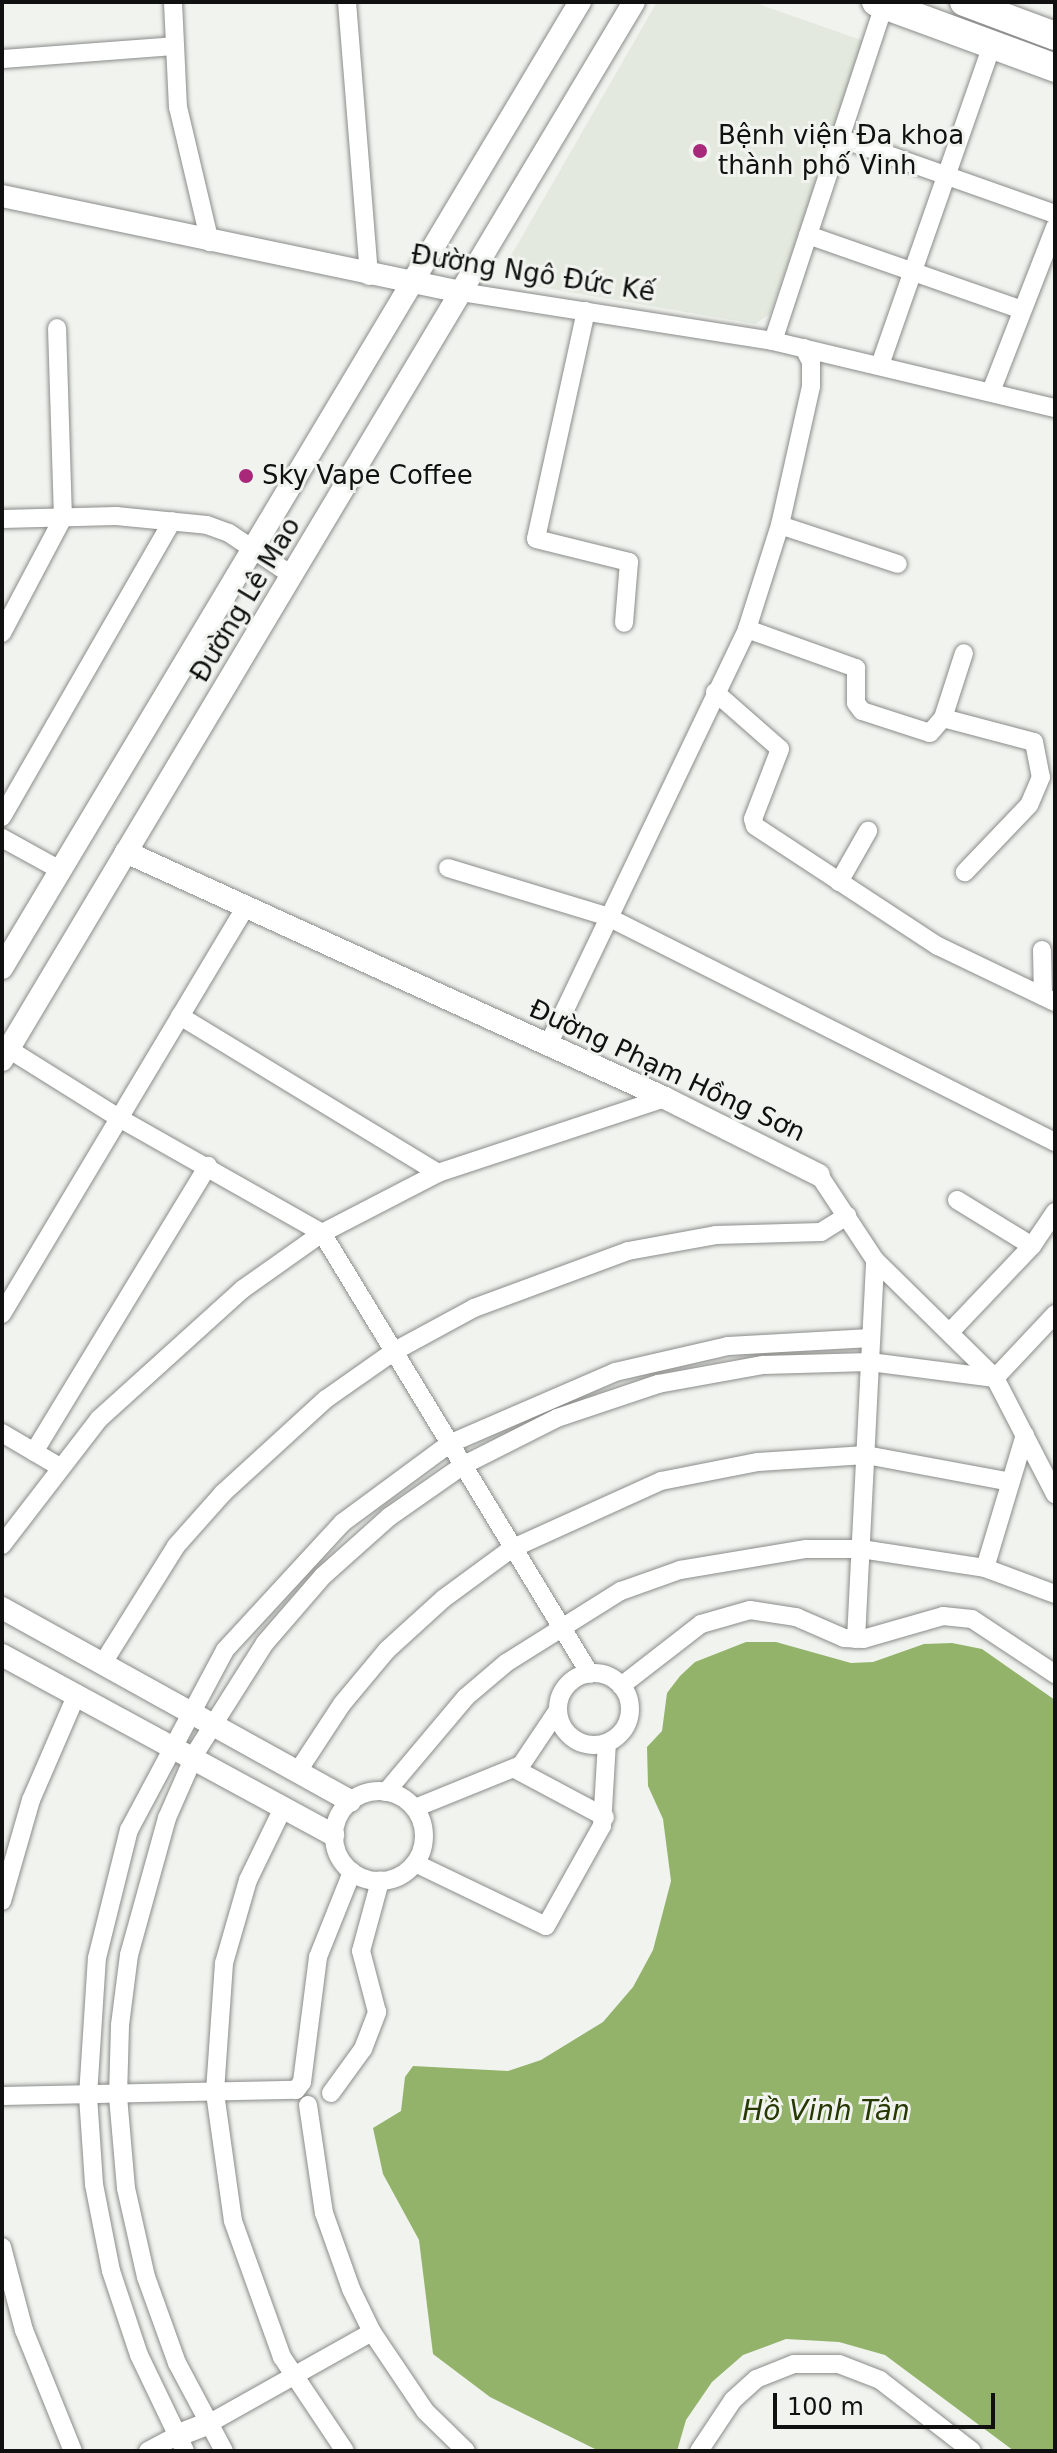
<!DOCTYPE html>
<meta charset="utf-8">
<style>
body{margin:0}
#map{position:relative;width:1057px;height:2453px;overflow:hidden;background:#f1f3ef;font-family:"DejaVu Sans",sans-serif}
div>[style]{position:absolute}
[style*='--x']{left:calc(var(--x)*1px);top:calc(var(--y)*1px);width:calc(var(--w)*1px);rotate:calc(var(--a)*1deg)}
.built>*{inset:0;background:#e3e9de}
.water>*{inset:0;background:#93b36b}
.roads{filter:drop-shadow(0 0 2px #8a8c89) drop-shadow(0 0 2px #8a8c89)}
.minor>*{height:18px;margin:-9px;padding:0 9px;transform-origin:9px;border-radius:9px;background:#fff}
.minor>.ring{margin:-9px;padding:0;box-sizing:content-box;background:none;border:18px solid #fff;border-radius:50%}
.tertiary>*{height:22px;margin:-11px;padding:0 11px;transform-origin:11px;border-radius:11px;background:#fff}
.primary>*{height:28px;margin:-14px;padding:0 14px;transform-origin:14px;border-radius:14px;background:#fff}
.dots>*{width:22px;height:22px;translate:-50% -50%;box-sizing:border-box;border:4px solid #f1f3ef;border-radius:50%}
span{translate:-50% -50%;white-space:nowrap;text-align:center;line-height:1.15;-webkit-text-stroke:6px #f1f3ef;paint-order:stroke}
.poi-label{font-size:26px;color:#0f100f}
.left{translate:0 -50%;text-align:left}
.street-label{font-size:26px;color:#0f100f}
.water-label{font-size:28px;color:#263903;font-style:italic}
.frame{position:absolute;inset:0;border:4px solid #0f100f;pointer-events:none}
.scale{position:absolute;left:773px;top:2393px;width:222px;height:36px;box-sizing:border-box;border:4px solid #0f100f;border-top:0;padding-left:10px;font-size:24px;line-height:28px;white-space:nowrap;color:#0f100f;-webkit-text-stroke:6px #f1f3ef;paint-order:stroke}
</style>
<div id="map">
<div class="built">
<div style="clip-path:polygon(657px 2px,753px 2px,867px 42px,770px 314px,755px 324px,517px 283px,509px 259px)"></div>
</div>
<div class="water">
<div style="clip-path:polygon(746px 1642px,776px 1642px,851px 1663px,873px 1662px,924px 1644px,952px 1643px,982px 1649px,1055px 1700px,1055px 2451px,1014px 2451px,885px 2355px,839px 2342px,786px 2339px,743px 2355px,712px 2382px,686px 2420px,677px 2451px,599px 2451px,490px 2397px,433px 2354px,419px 2240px,383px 2174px,373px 2128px,401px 2111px,405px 2077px,413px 2066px,508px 2071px,541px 2060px,603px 2022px,633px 1987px,653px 1950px,671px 1881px,663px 1819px,648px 1786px,647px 1747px,662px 1731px,667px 1693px,680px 1676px,695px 1662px)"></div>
</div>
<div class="roads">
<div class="minor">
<div style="--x:173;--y:2;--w:105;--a:87.3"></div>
<div style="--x:178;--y:107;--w:139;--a:76.7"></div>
<div style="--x:347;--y:2;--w:275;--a:85.4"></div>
<div style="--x:2;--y:59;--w:173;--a:-4.3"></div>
<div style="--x:840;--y:138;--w:228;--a:19.5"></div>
<div style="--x:808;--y:235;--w:227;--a:19.3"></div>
<div style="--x:461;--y:292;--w:316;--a:8.9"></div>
<div style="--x:773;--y:341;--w:290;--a:13.4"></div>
<div style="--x:586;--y:311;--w:233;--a:102.4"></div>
<div style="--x:536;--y:539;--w:96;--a:13.9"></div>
<div style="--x:629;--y:562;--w:61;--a:94.7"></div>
<div style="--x:773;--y:341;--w:354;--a:-71.7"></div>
<div style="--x:880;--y:365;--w:339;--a:-70.7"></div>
<div style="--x:992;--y:389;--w:174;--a:-68.7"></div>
<div style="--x:2;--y:519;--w:114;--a:-1.5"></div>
<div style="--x:116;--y:516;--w:91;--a:5.6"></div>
<div style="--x:207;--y:525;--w:23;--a:20"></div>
<div style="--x:229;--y:533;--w:77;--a:33.9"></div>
<div style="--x:780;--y:525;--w:124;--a:18.3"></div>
<div style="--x:747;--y:629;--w:116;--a:19.7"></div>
<div style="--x:856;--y:668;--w:35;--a:90"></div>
<div style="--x:856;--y:703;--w:10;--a:53"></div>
<div style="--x:862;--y:711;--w:71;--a:17.9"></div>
<div style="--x:930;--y:733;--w:20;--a:-49"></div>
<div style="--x:943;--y:718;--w:94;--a:14.8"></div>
<div style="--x:1034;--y:742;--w:36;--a:79"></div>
<div style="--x:1041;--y:777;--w:30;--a:113"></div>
<div style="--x:1029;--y:805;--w:93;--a:133.7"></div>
<div style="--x:2;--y:633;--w:130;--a:-62.1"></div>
<div style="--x:63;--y:518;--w:190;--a:-91.8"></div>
<div style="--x:715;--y:692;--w:86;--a:41.2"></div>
<div style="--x:780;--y:749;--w:75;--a:111.1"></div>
<div style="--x:753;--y:819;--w:7;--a:74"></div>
<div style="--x:755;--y:826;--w:219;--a:33.3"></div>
<div style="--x:938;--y:946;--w:130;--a:25.6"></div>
<div style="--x:943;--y:718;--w:68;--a:-72.1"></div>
<div style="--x:2;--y:817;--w:341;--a:-60.1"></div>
<div style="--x:2;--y:838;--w:66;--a:28.9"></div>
<div style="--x:448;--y:868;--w:165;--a:16.9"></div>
<div style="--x:606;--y:916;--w:503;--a:26.72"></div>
<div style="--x:839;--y:882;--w:59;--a:-60.4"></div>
<div style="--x:1042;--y:950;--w:46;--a:88.8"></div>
<div style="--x:180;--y:1016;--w:302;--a:31.3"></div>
<div style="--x:2;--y:1045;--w:138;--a:32"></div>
<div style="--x:119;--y:1118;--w:233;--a:29.5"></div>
<div style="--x:322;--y:1233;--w:516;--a:58.71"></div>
<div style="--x:548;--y:1045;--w:461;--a:-64.4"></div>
<div style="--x:747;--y:629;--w:109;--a:-72.4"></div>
<div style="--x:780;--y:525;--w:142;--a:-77.4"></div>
<div style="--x:811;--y:386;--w:24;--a:-90"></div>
<div style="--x:811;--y:362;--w:16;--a:-117"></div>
<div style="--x:819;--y:1175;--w:102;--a:56.6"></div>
<div style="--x:875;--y:1260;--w:168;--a:44.5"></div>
<div style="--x:995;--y:1378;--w:131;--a:62.7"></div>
<div style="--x:957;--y:1200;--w:88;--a:31.5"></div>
<div style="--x:2;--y:1314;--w:475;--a:-59.1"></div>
<div style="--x:950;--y:1332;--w:119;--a:-46.4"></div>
<div style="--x:1032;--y:1246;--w:41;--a:-55.9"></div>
<div style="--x:2;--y:1433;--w:67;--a:30.4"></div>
<div style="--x:34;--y:1452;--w:335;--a:-58.7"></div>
<div style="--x:2;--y:1545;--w:159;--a:-52.4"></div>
<div style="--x:99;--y:1419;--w:194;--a:-42.1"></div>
<div style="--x:243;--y:1289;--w:97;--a:-35.3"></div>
<div style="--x:322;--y:1233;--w:131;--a:-27.3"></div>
<div style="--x:438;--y:1173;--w:239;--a:-18.3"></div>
<div style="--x:985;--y:1568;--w:139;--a:-73.3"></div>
<div style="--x:856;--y:1639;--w:379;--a:-87.1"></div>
<div style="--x:103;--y:1663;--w:138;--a:-58"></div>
<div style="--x:176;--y:1546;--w:71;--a:-48.4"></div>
<div style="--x:223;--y:1493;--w:139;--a:-42.4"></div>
<div style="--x:326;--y:1399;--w:82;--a:-35"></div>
<div style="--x:393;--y:1352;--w:92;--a:-28.5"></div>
<div style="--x:474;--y:1308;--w:164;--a:-20.3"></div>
<div style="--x:628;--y:1251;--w:89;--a:-10.3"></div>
<div style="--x:716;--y:1235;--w:105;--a:-1.6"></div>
<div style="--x:821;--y:1232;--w:31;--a:-32"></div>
<div class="ring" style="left:558px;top:1673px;width:54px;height:54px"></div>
<div style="--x:621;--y:1686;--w:101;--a:-37.8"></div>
<div style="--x:701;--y:1624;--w:51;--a:-15.9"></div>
<div style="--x:750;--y:1610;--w:47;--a:8.7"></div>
<div style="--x:796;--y:1617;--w:52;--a:23.6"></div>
<div style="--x:844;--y:1638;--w:19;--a:3"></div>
<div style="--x:863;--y:1639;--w:83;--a:-16"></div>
<div style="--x:943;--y:1616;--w:29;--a:6"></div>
<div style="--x:972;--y:1619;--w:100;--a:33.5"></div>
<div style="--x:515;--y:1769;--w:102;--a:28.1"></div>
<div style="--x:298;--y:1771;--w:80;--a:-56.7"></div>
<div style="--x:342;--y:1704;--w:70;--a:-50.2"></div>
<div style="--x:387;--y:1650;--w:76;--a:-42.3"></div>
<div style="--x:443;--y:1599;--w:84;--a:-36.3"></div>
<div style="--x:511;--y:1549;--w:165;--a:-24.4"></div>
<div style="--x:661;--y:1481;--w:99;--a:-11.1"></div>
<div style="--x:758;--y:1462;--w:108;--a:-3.7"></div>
<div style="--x:866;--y:1455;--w:147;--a:10.5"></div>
<div class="ring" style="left:334px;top:1791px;width:72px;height:72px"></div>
<div style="--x:386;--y:1792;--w:124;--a:-49.9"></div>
<div style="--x:466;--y:1697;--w:52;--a:-40.4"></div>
<div style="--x:506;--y:1663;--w:136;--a:-32.1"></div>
<div style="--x:621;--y:1591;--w:63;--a:-19.6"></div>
<div style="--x:680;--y:1570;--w:128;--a:-9.5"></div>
<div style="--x:806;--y:1549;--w:55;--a:0"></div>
<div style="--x:861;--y:1549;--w:125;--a:8.7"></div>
<div style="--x:985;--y:1568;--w:75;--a:20.4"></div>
<div style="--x:283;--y:1808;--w:80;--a:115.9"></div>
<div style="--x:248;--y:1880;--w:86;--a:106.1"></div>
<div style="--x:224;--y:1963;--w:130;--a:94"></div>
<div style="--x:215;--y:2093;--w:129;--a:82"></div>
<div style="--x:233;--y:2221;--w:145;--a:70.2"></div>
<div style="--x:282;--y:2357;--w:113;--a:56.2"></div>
<div style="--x:415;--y:1808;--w:114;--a:-22.1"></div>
<div style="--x:521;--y:1765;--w:66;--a:-56.1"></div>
<div style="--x:415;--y:1863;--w:145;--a:25.7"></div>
<div style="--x:546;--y:1926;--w:115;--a:-60.8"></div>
<div style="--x:602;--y:1826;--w:83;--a:-86.6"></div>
<div style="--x:2;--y:1901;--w:105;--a:-74"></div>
<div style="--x:31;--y:1800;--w:113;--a:-66.6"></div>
<div style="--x:331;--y:2093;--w:54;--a:-54"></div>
<div style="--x:363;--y:2049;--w:40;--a:-69"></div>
<div style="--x:377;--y:2012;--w:63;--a:-104.7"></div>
<div style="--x:361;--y:1951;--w:73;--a:-74.8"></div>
<div style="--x:2;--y:2096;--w:294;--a:-1.2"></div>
<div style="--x:296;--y:2090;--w:10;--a:-53"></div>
<div style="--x:302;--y:2082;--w:126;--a:-82.7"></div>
<div style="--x:318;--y:1957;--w:92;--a:-68.2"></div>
<div style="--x:308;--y:2105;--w:109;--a:81.6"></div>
<div style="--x:324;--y:2213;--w:81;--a:70.4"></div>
<div style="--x:351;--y:2289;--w:48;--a:64"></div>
<div style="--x:372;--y:2332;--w:95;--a:56.1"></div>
<div style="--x:425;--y:2411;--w:57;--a:44.3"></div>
<div style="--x:2;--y:2247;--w:86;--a:75.2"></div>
<div style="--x:24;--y:2330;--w:131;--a:68"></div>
<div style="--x:208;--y:2424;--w:188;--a:-29.3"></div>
<div style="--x:148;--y:2451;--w:32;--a:-28"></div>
<div style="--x:185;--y:2451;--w:106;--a:-115.6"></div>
<div style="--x:139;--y:2355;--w:89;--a:-108.4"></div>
<div style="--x:111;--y:2271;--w:89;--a:-101.1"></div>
<div style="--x:94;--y:2184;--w:88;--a:-93.9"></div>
<div style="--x:88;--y:2096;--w:138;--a:-86.3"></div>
<div style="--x:97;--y:1958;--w:132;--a:-76"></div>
<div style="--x:129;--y:1830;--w:204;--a:-61.9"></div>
<div style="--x:225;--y:1650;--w:173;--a:-47.3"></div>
<div style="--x:342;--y:1523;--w:133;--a:-36.4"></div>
<div style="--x:449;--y:1444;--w:181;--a:-23.4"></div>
<div style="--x:615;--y:1372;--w:116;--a:-13"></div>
<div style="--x:728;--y:1346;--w:143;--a:-3.2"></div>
<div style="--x:224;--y:2451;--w:100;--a:-118.1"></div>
<div style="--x:177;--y:2363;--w:91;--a:-109.8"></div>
<div style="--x:146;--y:2277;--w:91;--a:-102.7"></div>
<div style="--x:126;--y:2188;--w:91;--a:-95"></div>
<div style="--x:118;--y:2097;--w:72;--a:-88.4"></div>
<div style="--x:120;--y:2025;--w:71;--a:-82.7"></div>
<div style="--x:129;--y:1955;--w:142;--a:-74.5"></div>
<div style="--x:167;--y:1818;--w:72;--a:-66.3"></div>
<div style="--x:196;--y:1752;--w:129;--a:-57.7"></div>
<div style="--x:265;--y:1643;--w:89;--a:-49.1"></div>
<div style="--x:323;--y:1576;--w:89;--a:-41.8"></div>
<div style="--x:389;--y:1517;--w:89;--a:-34.9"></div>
<div style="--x:462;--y:1466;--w:106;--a:-26.8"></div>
<div style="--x:557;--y:1418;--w:107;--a:-18.6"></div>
<div style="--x:658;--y:1384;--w:107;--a:-10.3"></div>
<div style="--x:763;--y:1365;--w:107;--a:-1.6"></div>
<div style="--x:870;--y:1362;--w:126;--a:7.3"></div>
<div style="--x:995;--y:1378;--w:88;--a:-46.8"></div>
<div style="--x:699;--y:2451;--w:61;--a:-56.3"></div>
<div style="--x:733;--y:2400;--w:31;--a:-42"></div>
<div style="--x:756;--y:2379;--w:41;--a:-21.5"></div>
<div style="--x:794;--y:2364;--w:45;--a:0"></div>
<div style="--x:839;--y:2364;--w:44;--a:21.3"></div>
<div style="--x:880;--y:2380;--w:116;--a:37.7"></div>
</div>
<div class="tertiary">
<div style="--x:2;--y:196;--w:469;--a:11.8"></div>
<div style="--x:126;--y:852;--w:592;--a:24.53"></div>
<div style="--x:665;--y:1098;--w:172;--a:26.6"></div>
<div style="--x:2;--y:968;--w:1126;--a:-59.11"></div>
<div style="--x:2;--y:1060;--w:1232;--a:-59.15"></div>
<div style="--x:2;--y:1608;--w:398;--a:29"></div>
<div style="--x:2;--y:1655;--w:377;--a:28.5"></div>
<div style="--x:176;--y:2436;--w:34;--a:-21"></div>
</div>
<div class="primary">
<div style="--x:876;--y:2;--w:191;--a:20.2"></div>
<div style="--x:964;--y:2;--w:97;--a:20.5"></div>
</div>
</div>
<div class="dots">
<div style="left:700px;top:151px;background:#a8297a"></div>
<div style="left:246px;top:476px;background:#a8297a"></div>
</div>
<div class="poi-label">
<span class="left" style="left:718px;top:151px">Bệnh viện Đa khoa<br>thành phố Vinh</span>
<span class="left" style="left:262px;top:476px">Sky Vape Coffee</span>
</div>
<div class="street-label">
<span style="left:533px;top:274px;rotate:9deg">Đường Ngô Đức Kế</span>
<span style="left:246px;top:600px;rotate:-59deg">Đường Lê Mao</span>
<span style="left:667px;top:1071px;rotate:25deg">Đường Phạm Hồng Sơn</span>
</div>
<div class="water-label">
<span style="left:826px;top:2111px">Hồ Vinh Tân</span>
</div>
<div class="frame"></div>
<div class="scale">100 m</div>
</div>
